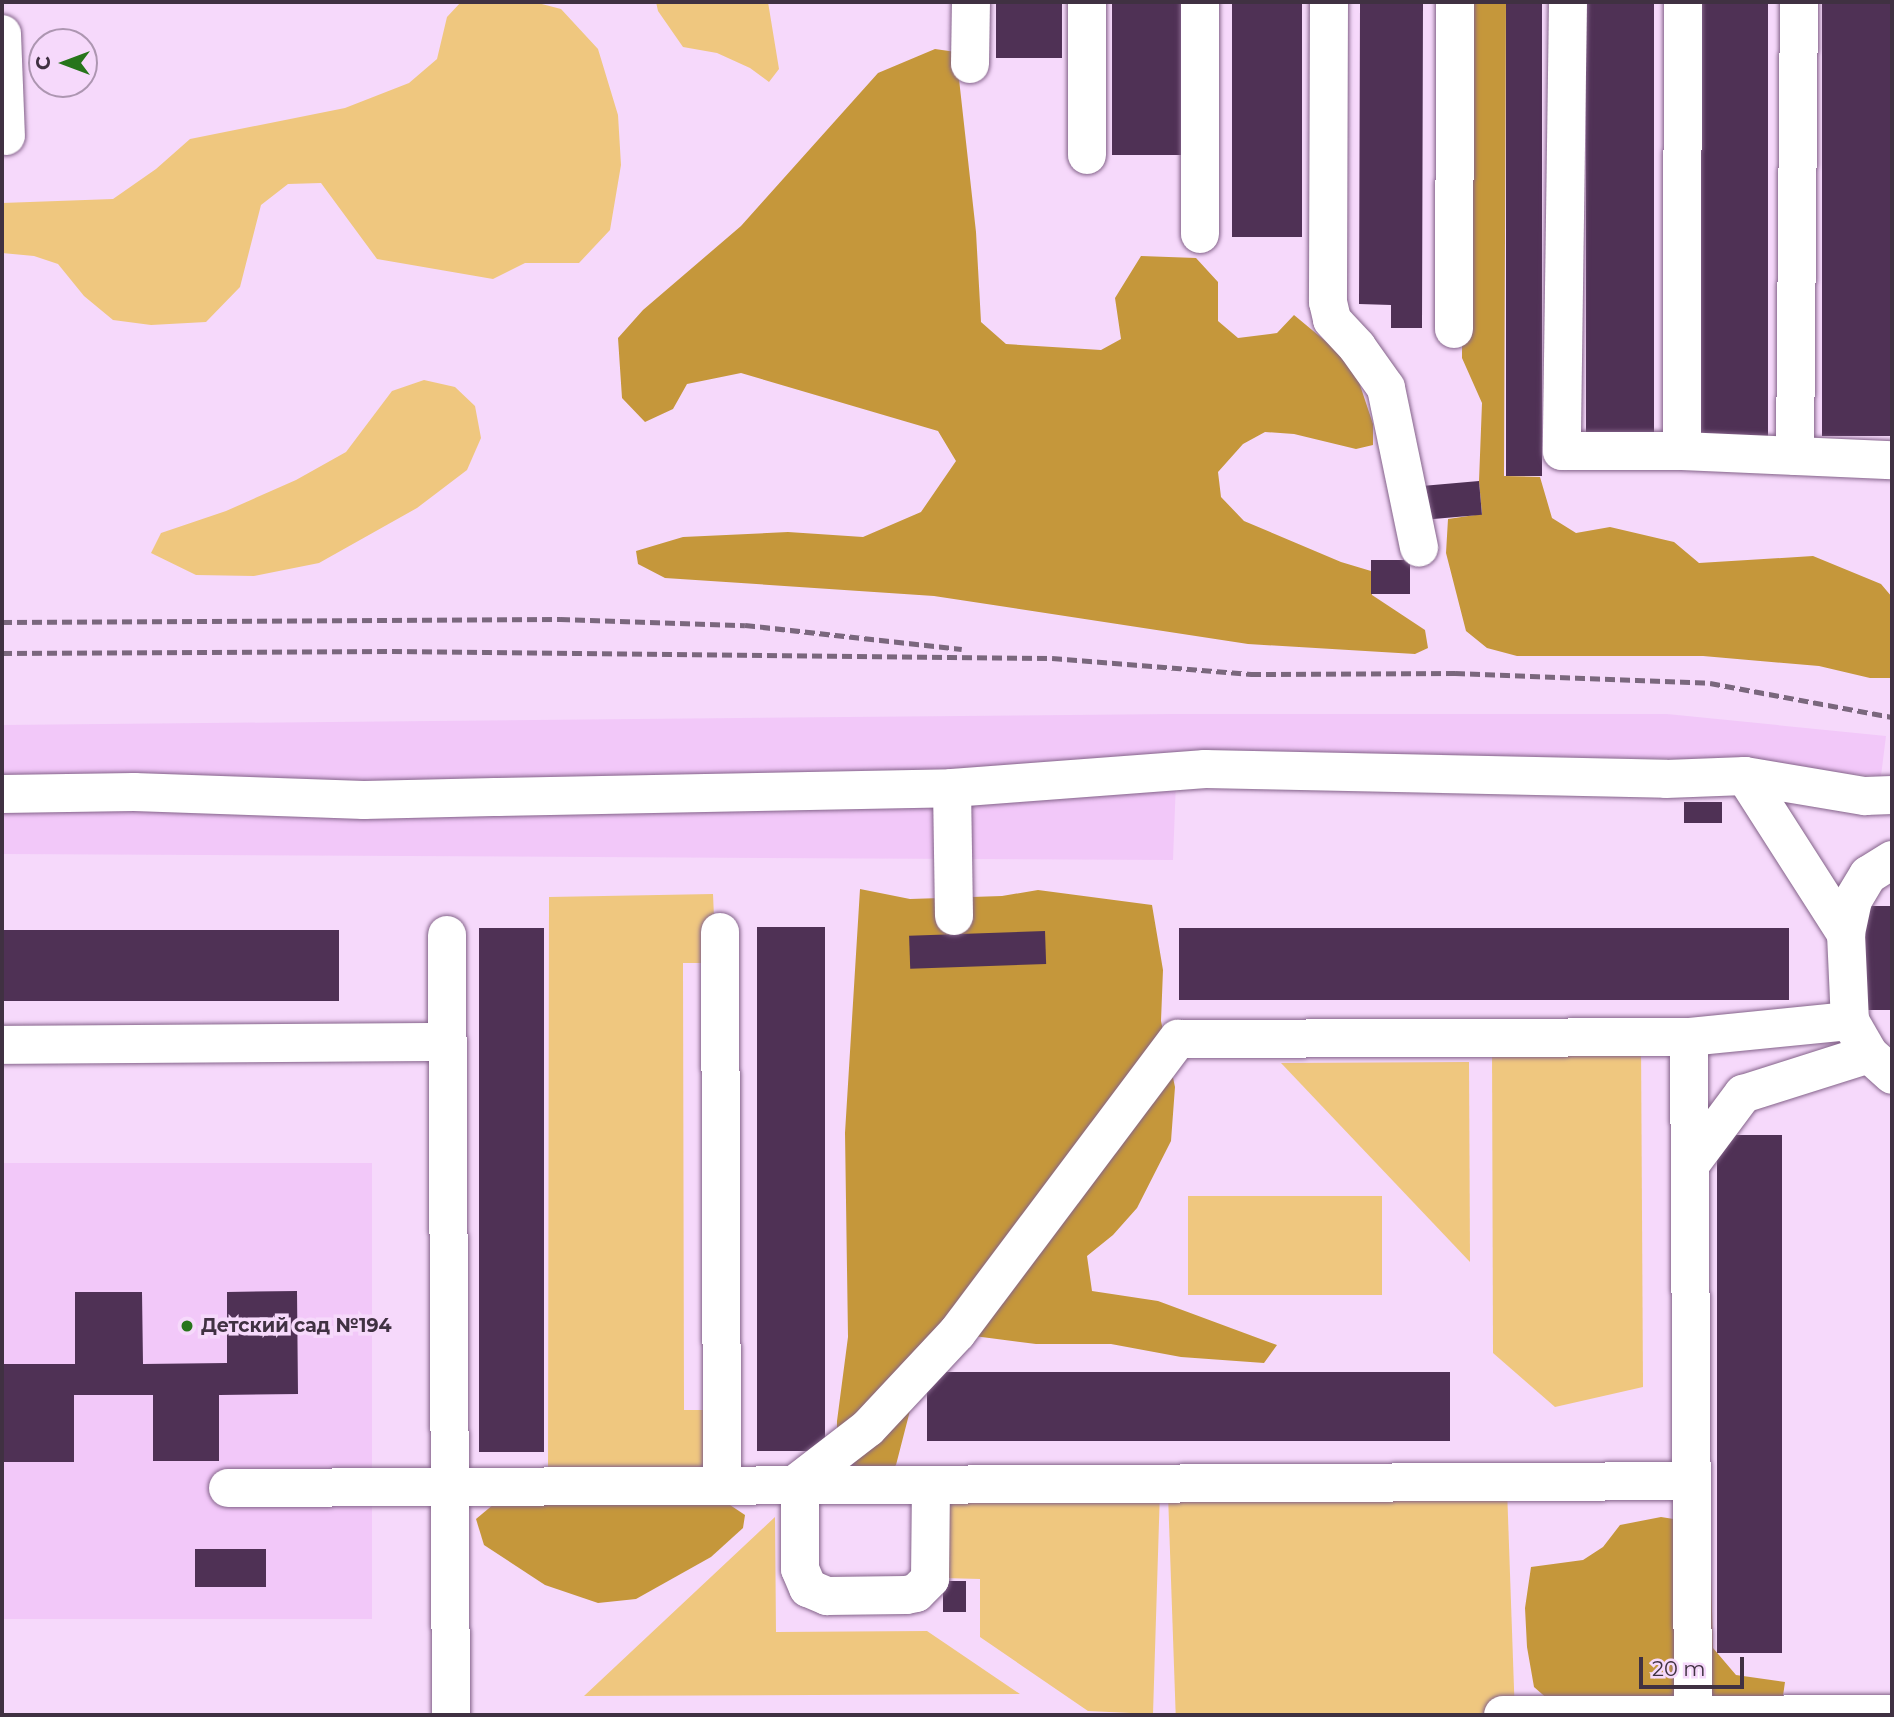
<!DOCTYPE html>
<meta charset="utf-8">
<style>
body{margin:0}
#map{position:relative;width:1894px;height:1717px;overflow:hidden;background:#f6d9fb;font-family:Montserrat,sans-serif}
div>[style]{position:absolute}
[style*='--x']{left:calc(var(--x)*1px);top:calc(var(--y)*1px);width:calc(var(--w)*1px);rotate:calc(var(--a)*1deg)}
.built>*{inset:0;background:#f2c8f9;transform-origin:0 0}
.green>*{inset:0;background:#efc77f;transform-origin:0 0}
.forest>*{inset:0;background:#c5973b}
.building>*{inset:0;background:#4f3155;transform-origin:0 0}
.roads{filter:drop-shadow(0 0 2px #836289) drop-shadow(0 0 2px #836289)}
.minor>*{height:38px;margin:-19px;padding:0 19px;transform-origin:19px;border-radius:19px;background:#fff}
.rail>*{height:5px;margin-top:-2.5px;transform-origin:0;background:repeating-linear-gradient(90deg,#7a677d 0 10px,transparent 0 15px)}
.dots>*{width:19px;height:19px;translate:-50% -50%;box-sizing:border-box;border:4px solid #f6d9fb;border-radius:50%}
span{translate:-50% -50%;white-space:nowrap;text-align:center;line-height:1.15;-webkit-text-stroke:7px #f6d9fb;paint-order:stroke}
.poi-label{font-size:19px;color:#403142;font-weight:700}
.left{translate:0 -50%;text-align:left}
.frame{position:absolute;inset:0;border:4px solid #403142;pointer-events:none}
.north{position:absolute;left:28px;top:28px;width:70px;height:70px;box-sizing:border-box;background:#f6d9fb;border:2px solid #ad96b1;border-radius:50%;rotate:270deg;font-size:19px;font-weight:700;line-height:28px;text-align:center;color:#403142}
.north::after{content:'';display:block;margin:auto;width:24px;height:32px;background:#27751b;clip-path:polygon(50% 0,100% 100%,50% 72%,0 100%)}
.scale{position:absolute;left:1639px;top:1657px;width:105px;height:32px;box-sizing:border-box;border:4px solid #403142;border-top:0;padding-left:9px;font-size:21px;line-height:24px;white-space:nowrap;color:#403142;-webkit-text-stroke:5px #f6d9fb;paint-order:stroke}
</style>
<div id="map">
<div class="built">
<div style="clip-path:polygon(1172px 714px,1667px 714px,1886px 736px,1881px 776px,1664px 758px,1177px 755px,1173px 860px,2px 854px,2px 725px)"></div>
<div style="left:372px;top:1163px;width:456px;height:370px;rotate:90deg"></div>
</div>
<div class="green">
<div style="clip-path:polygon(461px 2px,534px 2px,561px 9px,598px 49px,618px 115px,621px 165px,610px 230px,579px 263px,525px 263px,493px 279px,377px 259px,321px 183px,288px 184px,261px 205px,240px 287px,206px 322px,151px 325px,113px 320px,84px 296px,58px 264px,34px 256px,2px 253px,2px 203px,113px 199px,156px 169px,190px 139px,345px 108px,409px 83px,437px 59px,447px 17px)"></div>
<div style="clip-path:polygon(656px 2px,768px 2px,779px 69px,769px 82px,750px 68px,717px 53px,683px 47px,658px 11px)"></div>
<div style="clip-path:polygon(424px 380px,455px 387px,475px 406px,481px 438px,467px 470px,417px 508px,319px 563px,254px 576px,196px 575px,151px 553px,161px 533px,226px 511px,296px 480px,346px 452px,392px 391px)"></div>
<div style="clip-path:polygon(713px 894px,716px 963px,683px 963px,684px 1410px,717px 1410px,715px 1479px,548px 1476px,549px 897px)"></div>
<div style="clip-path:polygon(1641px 1043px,1643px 1387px,1555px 1407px,1493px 1353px,1492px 1044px)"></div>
<div style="clip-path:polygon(1469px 1062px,1470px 1262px,1281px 1063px)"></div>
<div style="left:1382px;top:1196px;width:99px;height:194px;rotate:90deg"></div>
<div style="left:1507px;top:1488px;width:224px;height:339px;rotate:88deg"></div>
<div style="clip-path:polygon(941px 1490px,1160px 1490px,1153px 1714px,1088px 1711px,980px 1637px,980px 1579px,943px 1578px)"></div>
<div style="clip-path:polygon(775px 1517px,776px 1632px,927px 1631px,1020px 1694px,584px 1696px)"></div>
</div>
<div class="forest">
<div style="clip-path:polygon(1464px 2px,1506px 2px,1504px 476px,1540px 477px,1552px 518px,1576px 533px,1610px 527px,1674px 542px,1699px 563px,1813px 556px,1881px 584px,1892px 597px,1892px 678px,1870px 678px,1819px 666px,1703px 656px,1517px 656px,1487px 648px,1466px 631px,1446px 553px,1448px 519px,1482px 514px,1479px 481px,1482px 403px,1462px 358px)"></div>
<div style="clip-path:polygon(935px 49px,956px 52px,976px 232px,981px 322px,1006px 344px,1101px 350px,1121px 339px,1115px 298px,1141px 256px,1196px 258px,1218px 282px,1218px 321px,1238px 338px,1277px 333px,1294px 315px,1353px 364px,1373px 424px,1373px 445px,1356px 449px,1294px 434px,1265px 432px,1243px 444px,1218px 472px,1221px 497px,1244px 521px,1341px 562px,1371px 571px,1372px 595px,1425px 630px,1428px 648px,1415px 654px,1248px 644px,934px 596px,665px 578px,638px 564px,636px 551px,683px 537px,788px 532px,863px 537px,921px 512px,956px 461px,938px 431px,741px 373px,687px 384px,673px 409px,645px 422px,622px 398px,618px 338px,643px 310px,741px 226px,878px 73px)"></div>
<div style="clip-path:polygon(860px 889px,910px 899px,1002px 896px,1038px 890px,1152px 905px,1163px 970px,1161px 1021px,1175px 1087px,1171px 1141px,1137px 1208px,1113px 1235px,1087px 1256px,1092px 1291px,1158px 1301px,1277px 1345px,1264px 1363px,1181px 1357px,1111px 1344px,1036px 1344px,974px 1336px,924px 1356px,896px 1465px,884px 1478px,837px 1478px,837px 1421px,848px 1337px,845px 1133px)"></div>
<div style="clip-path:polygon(494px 1504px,730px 1505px,745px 1515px,743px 1528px,711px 1557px,636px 1599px,598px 1603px,545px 1585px,484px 1545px,476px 1519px)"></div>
<div style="clip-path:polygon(1661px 1517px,1699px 1523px,1711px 1573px,1713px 1648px,1736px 1675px,1785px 1682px,1783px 1696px,1550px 1701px,1534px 1687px,1527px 1647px,1525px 1608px,1531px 1567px,1583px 1560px,1603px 1547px,1620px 1525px)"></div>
</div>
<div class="building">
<div style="left:996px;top:2px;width:66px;height:56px"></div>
<div style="left:1112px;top:2px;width:70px;height:153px"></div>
<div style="left:1232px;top:2px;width:70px;height:235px"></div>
<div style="clip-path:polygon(1360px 2px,1423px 2px,1422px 328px,1391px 328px,1391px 305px,1359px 304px)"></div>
<div style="left:1506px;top:2px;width:36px;height:474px"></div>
<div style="left:1586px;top:2px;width:68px;height:433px"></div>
<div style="left:1701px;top:2px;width:67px;height:434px"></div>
<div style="left:1822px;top:2px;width:68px;height:434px"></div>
<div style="left:1479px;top:481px;width:34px;height:60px;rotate:85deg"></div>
<div style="left:1410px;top:560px;width:34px;height:39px;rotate:90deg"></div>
<div style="left:1684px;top:802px;width:38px;height:21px"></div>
<div style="left:1864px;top:906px;width:28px;height:104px"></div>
<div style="left:757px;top:927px;width:68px;height:524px"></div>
<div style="left:544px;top:928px;width:524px;height:65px;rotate:90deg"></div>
<div style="left:1789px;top:928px;width:72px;height:610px;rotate:90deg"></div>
<div style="left:339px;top:930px;width:71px;height:337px;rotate:90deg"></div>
<div style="left:1045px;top:931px;width:33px;height:136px;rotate:88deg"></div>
<div style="left:1717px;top:1135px;width:65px;height:518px"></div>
<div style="clip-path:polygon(297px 1291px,298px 1394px,219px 1395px,219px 1461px,153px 1461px,153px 1395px,74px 1395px,74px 1462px,4px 1462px,2px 1364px,75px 1364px,75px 1292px,142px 1292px,143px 1364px,227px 1363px,227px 1292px)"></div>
<div style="left:1450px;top:1372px;width:69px;height:523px;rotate:90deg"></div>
<div style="left:195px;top:1549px;width:71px;height:38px"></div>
<div style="left:943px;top:1581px;width:23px;height:31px"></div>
</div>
<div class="roads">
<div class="minor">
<div style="--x:1329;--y:2;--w:300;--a:90.2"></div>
<div style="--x:1328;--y:302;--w:18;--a:77"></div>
<div style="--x:1332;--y:320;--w:37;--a:47"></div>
<div style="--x:1357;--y:347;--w:50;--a:54.7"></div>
<div style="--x:1386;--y:388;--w:163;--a:78.3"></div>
<div style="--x:1568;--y:2;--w:449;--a:90.8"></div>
<div style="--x:1562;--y:451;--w:120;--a:0"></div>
<div style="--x:1682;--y:451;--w:210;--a:2.5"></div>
<div style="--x:2;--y:34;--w:102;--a:87.8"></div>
<div style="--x:970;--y:64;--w:62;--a:-89.1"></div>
<div style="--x:1087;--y:155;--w:153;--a:-90"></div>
<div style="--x:1200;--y:234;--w:232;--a:-90"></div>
<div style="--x:1454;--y:329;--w:327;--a:-89.8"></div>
<div style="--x:1682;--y:451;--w:449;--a:-89.9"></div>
<div style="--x:1795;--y:456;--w:454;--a:-89.5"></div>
<div style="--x:1745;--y:776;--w:188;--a:57.4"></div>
<div style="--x:952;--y:788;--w:128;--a:89.1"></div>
<div style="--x:2;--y:794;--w:132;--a:-0.9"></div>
<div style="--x:134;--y:792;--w:230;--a:2"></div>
<div style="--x:364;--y:800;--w:134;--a:-1.3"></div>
<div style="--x:498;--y:797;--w:454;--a:-1.1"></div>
<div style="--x:952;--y:788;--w:254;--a:-4.3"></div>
<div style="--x:1205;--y:769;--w:461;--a:1.2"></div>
<div style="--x:1666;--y:779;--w:79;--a:-2.2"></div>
<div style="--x:1745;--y:776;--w:122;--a:9.5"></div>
<div style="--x:1865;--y:796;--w:27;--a:-2"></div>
<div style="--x:1892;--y:860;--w:28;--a:148"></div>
<div style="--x:1868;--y:875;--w:29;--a:121"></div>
<div style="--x:1853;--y:900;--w:35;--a:102"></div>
<div style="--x:1846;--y:934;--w:87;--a:87.4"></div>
<div style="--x:1850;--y:1021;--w:38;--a:60"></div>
<div style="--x:1869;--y:1054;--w:31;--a:42"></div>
<div style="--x:720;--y:932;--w:554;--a:89.79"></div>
<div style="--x:447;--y:935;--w:780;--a:89.71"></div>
<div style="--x:1689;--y:1037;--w:162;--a:-5.7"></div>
<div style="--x:2;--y:1045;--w:445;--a:-0.4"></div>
<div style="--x:1690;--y:1165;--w:89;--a:-53.3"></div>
<div style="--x:1743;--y:1094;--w:132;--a:-17.6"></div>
<div style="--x:794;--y:1485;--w:93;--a:-37.6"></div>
<div style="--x:868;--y:1428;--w:130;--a:-46.9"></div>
<div style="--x:957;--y:1333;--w:368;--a:-53.1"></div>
<div style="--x:1178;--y:1039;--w:511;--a:-0.22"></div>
<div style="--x:1689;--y:1037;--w:677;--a:89.66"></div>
<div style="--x:800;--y:1485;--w:84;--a:90"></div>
<div style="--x:800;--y:1569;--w:21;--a:67"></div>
<div style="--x:808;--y:1588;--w:21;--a:23"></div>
<div style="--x:827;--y:1596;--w:79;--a:-0.7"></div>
<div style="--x:906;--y:1595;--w:10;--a:-11"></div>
<div style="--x:916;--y:1593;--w:20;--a:-45"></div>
<div style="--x:930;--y:1579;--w:94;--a:-89.4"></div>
<div style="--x:228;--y:1488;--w:1464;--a:-0.27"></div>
<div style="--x:1503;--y:1715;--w:389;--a:-0.1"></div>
</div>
</div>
<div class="rail">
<div style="--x:2;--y:622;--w:558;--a:-0.31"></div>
<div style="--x:560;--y:619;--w:185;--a:1.9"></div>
<div style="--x:745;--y:625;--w:218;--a:6.3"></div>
<div style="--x:2;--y:653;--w:390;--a:-0.3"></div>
<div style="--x:392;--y:651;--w:660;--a:0.61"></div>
<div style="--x:1052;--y:658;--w:200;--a:4.6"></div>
<div style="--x:1251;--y:674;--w:204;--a:-0.3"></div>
<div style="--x:1455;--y:673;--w:255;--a:2.2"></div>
<div style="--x:1710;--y:683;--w:185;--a:10.6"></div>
</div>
<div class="dots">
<div style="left:187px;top:1326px;background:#27751b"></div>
</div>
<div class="poi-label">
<span class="left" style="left:201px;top:1326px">Детский сад №194</span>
</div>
<div class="frame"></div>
<div class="north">С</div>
<div class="scale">20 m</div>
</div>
